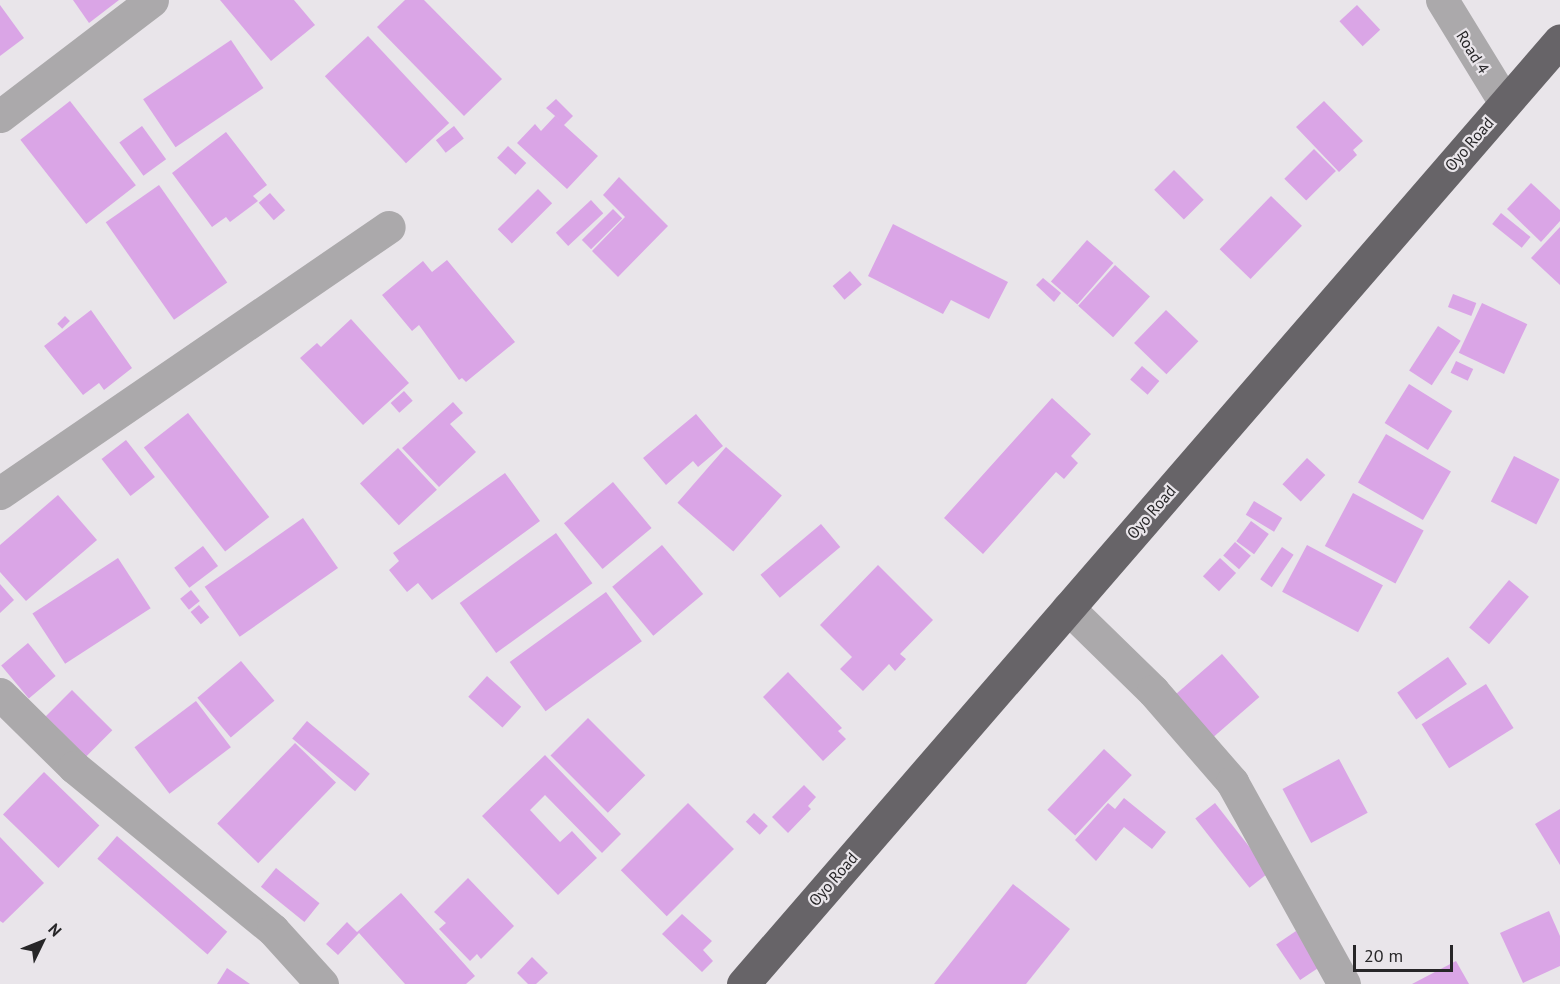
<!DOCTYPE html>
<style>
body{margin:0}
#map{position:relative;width:1560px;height:984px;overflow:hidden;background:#e9e5ea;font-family:"PT Sans",sans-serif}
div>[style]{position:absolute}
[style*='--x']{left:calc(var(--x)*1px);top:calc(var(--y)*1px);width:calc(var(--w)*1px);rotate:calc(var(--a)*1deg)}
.building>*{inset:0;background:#daa5e6;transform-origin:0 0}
.minor>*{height:33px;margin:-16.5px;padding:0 16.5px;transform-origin:16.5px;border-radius:16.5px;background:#aba9ab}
.highway>*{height:33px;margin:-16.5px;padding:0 16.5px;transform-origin:16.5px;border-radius:16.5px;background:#676468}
span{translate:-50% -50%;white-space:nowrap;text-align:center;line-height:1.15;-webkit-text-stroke:4.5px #e9e5ea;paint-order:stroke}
.street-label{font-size:16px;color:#272628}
.north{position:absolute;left:12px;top:912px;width:60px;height:60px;-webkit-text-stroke:4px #e9e5ea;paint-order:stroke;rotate:47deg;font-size:16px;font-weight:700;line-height:24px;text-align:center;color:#272628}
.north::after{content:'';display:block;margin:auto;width:21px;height:27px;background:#272628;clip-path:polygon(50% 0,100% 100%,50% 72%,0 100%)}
.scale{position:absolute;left:1353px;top:945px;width:100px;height:27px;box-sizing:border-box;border:3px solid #272628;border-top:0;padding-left:8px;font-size:18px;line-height:21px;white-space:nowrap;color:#272628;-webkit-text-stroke:4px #e9e5ea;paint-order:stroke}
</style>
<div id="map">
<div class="building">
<div style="clip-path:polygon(73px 0,119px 0,89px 23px)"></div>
<div style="clip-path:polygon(220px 0,294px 0,315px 25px,271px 61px)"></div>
<div style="clip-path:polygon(405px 0,424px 0,502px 79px,464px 116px,377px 27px)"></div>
<div style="clip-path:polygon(0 5px,24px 38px,0 56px)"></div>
<div style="left:1357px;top:5px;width:34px;height:24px;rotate:47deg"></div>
<div style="left:368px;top:36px;width:119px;height:59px;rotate:47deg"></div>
<div style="left:231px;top:40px;width:58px;height:106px;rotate:56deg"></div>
<div style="clip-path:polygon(556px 99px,573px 116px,564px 125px,598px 156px,567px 189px,517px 143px,535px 124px,541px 131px,555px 116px,562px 122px,546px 108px)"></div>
<div style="left:70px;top:101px;width:107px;height:63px;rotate:52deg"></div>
<div style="clip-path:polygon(1324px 101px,1363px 141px,1353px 150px,1357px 155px,1339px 172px,1296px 127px)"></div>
<div style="left:142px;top:126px;width:41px;height:28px;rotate:54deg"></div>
<div style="left:454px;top:126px;width:16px;height:23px;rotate:52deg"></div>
<div style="clip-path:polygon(226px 132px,267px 185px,253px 196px,258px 201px,230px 222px,226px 217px,212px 227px,172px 173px)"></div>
<div style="left:508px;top:146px;width:25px;height:16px;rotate:43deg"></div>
<div style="left:1314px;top:149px;width:31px;height:42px;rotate:45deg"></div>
<div style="left:1174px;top:170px;width:42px;height:28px;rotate:45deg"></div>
<div style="clip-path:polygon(619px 177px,668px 226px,618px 277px,592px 251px,625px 217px,603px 195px)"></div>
<div style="clip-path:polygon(1531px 183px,1560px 210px,1560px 221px,1541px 242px,1507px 209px)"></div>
<div style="left:159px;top:185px;width:119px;height:65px;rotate:55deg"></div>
<div style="left:538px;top:189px;width:20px;height:57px;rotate:45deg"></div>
<div style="left:270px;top:193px;width:23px;height:15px;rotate:49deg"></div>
<div style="left:1271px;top:196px;width:43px;height:74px;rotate:44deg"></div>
<div style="left:591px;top:200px;width:18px;height:48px;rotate:47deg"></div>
<div style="left:613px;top:209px;width:13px;height:44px;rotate:45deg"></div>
<div style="left:1501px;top:213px;width:38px;height:14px;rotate:39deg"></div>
<div style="clip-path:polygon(893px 224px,1008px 282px,989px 319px,951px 300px,943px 314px,868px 276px)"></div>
<div style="clip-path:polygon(1560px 227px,1560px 285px,1531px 258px)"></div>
<div style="left:1087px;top:240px;width:35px;height:55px;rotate:41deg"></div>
<div style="clip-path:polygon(447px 260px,515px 342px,466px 382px,462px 378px,459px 380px,419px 325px,412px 331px,382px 295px,423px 261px,432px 272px)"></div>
<div style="left:1115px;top:265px;width:47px;height:55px;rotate:42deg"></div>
<div style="left:850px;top:271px;width:18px;height:23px;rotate:49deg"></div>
<div style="clip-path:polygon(1043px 278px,1061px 293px,1054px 302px,1036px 285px)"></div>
<div style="left:1453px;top:294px;width:25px;height:14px;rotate:21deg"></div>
<div style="left:1482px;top:303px;width:50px;height:55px;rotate:25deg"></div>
<div style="clip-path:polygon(91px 310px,132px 368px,104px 390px,99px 383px,83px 395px,44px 346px)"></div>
<div style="left:1166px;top:310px;width:45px;height:46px;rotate:44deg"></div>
<div style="left:65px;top:316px;width:7px;height:11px;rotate:45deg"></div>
<div style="clip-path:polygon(351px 319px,409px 383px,363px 425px,300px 358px,317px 343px,321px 347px)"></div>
<div style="left:1438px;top:326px;width:27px;height:53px;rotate:33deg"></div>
<div style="left:1456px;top:361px;width:19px;height:13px;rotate:25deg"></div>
<div style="left:1142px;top:366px;width:23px;height:18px;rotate:41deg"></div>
<div style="left:1409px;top:384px;width:51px;height:46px;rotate:32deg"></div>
<div style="left:404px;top:391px;width:13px;height:18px;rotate:48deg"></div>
<div style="clip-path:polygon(1052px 398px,1091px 434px,1071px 456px,1078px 463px,1064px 479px,1056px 472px,983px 554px,944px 518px)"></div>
<div style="clip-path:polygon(453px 402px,463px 413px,450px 424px,476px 452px,439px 487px,402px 448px)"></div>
<div style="left:188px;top:413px;width:132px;height:56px;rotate:52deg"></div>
<div style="clip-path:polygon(696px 414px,723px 446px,698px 467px,693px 461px,666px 485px,643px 458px)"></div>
<div style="left:1386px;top:434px;width:75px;height:56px;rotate:30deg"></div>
<div style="left:126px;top:440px;width:47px;height:31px;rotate:52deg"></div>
<div style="left:726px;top:447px;width:74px;height:74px;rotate:41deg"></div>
<div style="left:398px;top:448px;width:57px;height:52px;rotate:47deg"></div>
<div style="left:1514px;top:456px;width:51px;height:51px;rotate:27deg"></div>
<div style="left:1307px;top:458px;width:25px;height:36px;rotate:43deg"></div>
<div style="clip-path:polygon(505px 473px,540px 521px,432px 600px,418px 583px,407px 592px,389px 570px,399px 561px,393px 553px)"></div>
<div style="left:613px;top:482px;width:60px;height:64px;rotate:50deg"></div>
<div style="left:1353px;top:493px;width:80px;height:60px;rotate:28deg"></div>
<div style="clip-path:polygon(58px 495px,97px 540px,26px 601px,0 572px,0 545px)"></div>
<div style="left:1254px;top:501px;width:33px;height:16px;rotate:31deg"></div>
<div style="left:303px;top:518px;width:61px;height:120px;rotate:55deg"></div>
<div style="left:1251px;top:521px;width:22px;height:25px;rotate:36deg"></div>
<div style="left:821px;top:524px;width:30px;height:79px;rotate:50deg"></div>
<div style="left:556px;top:533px;width:62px;height:119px;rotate:54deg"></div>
<div style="left:1235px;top:542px;width:21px;height:18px;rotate:41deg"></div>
<div style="left:662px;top:545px;width:64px;height:65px;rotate:50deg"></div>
<div style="left:1307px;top:545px;width:86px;height:53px;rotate:28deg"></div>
<div style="left:203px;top:546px;width:25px;height:36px;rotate:53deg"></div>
<div style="left:1282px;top:547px;width:14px;height:39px;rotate:34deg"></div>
<div style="left:118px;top:558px;width:60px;height:102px;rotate:57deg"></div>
<div style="left:1220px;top:558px;width:22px;height:25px;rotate:43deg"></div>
<div style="clip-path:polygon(878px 565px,933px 620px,900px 654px,906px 659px,895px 671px,889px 664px,863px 691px,840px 669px,852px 657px,820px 625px)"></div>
<div style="left:1509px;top:580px;width:26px;height:62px;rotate:40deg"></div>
<div style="clip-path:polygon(0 584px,14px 600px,0 613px)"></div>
<div style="left:191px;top:590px;width:14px;height:14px;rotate:51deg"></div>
<div style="left:606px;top:592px;width:61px;height:119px;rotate:54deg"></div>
<div style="left:199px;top:605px;width:16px;height:11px;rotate:50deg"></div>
<div style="left:28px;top:643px;width:43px;height:35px;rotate:50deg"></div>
<div style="left:1222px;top:654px;width:57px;height:62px;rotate:49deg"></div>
<div style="left:1448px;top:657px;width:33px;height:62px;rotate:55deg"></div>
<div style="left:241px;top:661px;width:52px;height:57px;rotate:50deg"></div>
<div style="clip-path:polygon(788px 672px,842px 728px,838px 731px,846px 739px,823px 761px,763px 697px)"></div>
<div style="left:487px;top:676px;width:46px;height:28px;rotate:42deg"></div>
<div style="left:1486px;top:684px;width:52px;height:76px;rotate:58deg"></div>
<div style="left:72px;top:690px;width:57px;height:37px;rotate:45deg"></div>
<div style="left:196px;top:701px;width:58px;height:77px;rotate:53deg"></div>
<div style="left:588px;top:718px;width:81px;height:53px;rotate:45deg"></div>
<div style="left:307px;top:721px;width:82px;height:23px;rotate:40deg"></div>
<div style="left:295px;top:743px;width:57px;height:112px;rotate:44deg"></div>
<div style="left:1104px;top:749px;width:38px;height:83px;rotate:43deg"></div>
<div style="clip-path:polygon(545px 755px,621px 834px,602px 853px,545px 795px,530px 810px,560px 842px,572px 831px,597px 858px,558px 895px,482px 816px)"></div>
<div style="left:1339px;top:759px;width:61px;height:64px;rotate:62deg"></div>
<div style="left:44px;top:772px;width:77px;height:59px;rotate:44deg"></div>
<div style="clip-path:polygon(804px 785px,816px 797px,808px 806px,811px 809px,788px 833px,772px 817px)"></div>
<div style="clip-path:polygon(1124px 798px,1166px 832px,1152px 849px,1124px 827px,1096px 861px,1075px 840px,1108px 803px,1115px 809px)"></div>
<div style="left:688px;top:803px;width:65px;height:95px;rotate:45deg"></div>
<div style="left:1215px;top:803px;width:88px;height:25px;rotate:52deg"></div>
<div style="clip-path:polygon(1560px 809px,1560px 865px,1535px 824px)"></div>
<div style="left:754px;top:813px;width:19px;height:12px;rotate:43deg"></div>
<div style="left:117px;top:836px;width:146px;height:30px;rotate:41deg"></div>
<div style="clip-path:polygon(0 837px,44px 883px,3px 923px,0 921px)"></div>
<div style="left:276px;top:868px;width:56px;height:24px;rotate:39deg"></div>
<div style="clip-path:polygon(468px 878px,514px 926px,481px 959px,477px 954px,470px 961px,439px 929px,446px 923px,434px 912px)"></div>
<div style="clip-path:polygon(1013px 884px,1070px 929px,1026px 984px,934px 984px)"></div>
<div style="clip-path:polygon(401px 893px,475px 976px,466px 984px,405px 984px,359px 933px,338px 955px,326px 944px,347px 922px,357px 932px)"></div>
<div style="clip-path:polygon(1549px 911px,1560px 936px,1560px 966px,1523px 983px,1500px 933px)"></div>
<div style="clip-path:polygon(682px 914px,712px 941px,703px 950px,713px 961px,702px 972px,662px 934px)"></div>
<div style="left:1296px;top:931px;width:43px;height:24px;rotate:56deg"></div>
<div style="clip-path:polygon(532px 957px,548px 973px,536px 984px,528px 984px,517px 973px)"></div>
<div style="clip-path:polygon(1456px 961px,1469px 984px,1412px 984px)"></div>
<div style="clip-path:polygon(227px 968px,250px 984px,217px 984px)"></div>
</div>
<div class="minor">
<div style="--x:1442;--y:0;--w:121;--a:58.5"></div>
<div style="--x:0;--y:116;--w:191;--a:-37.3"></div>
<div style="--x:0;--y:493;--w:471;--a:-34.4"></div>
<div style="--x:1068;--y:608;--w:119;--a:44.3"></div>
<div style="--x:1153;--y:691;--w:121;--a:49"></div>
<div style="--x:1232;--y:782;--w:231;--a:61"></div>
<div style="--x:0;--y:694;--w:104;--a:44.6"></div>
<div style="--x:74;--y:767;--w:257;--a:39.3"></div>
<div style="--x:273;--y:930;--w:73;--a:47.8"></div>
</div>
<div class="highway">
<div style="--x:743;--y:984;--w:1248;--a:-49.12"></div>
</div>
<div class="street-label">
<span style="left:1473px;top:52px;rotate:58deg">Road 4</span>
<span style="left:1469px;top:144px;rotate:-49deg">Oyo Road</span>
<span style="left:1151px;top:512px;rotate:-49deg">Oyo Road</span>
<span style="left:833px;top:879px;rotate:-49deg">Oyo Road</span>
</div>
<div class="north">N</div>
<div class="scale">20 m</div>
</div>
